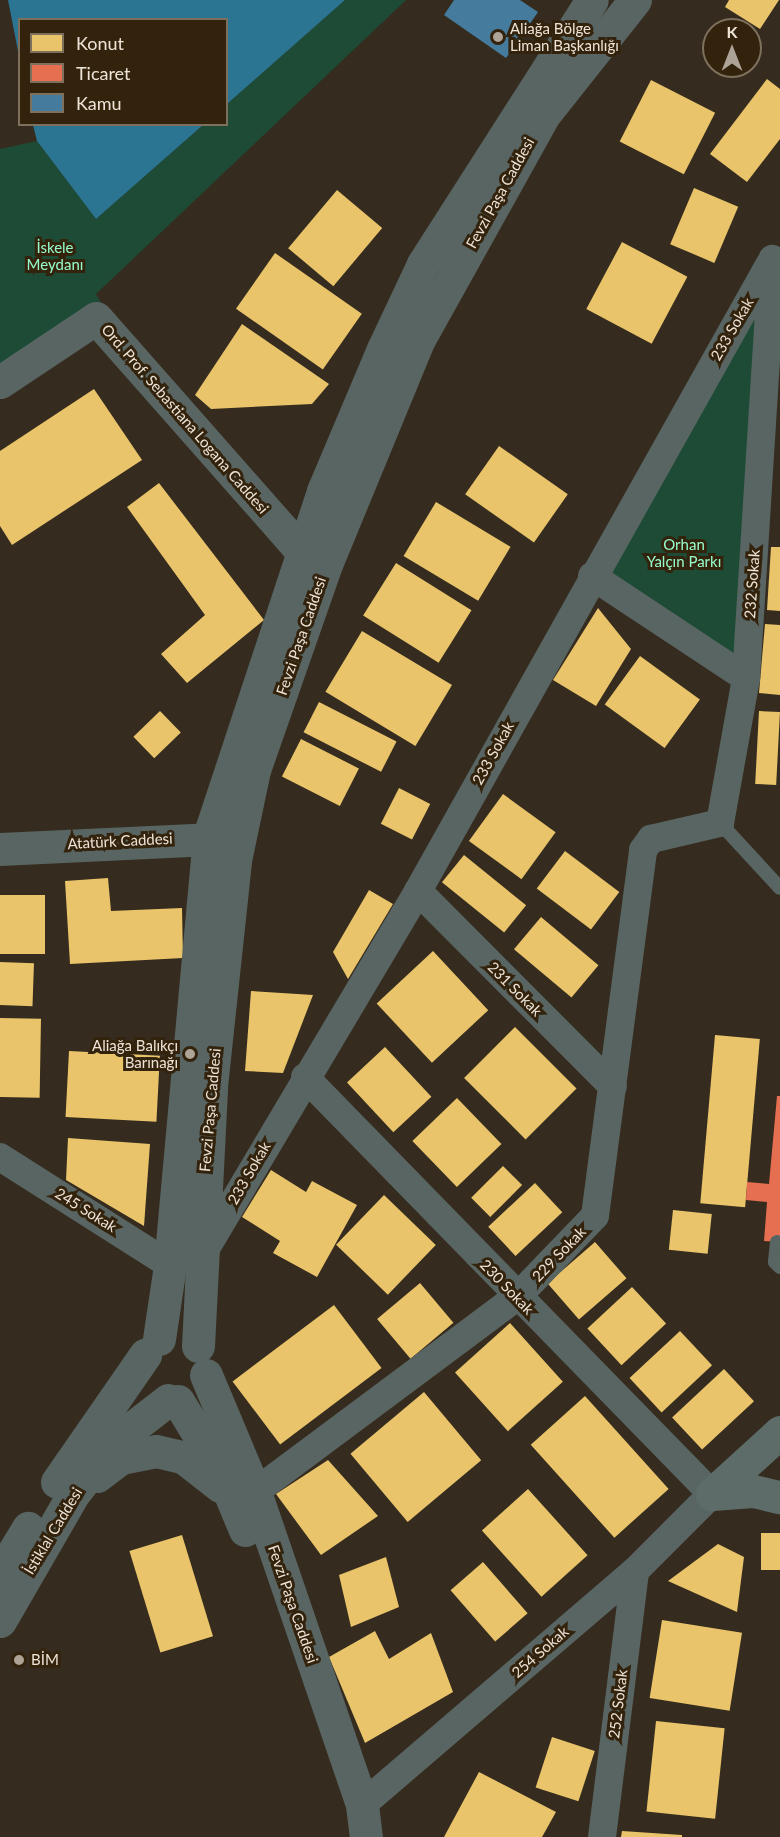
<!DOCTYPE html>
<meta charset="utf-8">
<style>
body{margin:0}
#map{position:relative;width:780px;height:1837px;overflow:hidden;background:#352c1f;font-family:Lato,sans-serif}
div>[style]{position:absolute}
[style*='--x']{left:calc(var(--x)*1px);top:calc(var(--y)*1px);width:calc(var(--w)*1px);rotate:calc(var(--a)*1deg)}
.green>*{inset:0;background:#1d4b35}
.water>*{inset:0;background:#2b7593}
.homes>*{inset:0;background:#e9c46a;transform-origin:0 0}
.shops>*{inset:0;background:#e76f51}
.public>*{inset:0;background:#457b9d}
.service>*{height:14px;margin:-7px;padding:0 7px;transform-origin:7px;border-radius:7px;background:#596563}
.minor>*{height:28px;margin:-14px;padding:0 14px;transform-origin:14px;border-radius:14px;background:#596563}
.tertiary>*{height:33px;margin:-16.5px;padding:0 16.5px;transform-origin:16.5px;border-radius:16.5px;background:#596563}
.trunk>*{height:33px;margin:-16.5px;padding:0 16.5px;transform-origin:16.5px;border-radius:16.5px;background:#5d6c68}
.dots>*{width:16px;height:16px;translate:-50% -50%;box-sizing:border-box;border:3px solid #33230d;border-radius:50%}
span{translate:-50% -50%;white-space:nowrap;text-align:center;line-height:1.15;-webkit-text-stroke:6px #33230d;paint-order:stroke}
.poi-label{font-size:15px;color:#ede3d6}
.left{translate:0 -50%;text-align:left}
.right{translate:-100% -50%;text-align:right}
.street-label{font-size:15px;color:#ede3d6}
.park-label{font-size:15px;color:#96fccc}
.legend{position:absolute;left:18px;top:18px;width:210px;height:108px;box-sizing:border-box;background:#33230d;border:2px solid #7d705d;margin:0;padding:8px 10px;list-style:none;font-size:18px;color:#ede3d6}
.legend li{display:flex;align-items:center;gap:12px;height:30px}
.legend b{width:30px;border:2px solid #7d705d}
.north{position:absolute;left:702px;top:18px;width:60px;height:60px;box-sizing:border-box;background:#33230d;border:2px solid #7d705d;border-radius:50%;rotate:0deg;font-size:16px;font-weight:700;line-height:24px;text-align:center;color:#ede3d6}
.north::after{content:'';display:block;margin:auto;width:21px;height:27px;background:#ada396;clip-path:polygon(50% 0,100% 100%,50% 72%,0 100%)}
</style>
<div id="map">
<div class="green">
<div style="clip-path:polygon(345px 0,406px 0,96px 294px,105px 310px,0 382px,0 149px,37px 141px,96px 219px,203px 125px,226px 124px,227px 104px)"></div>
<div style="clip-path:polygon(772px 259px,746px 678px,592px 576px)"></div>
</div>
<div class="water">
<div style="clip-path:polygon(8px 0,345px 0,227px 104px,226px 20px,20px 20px,19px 56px)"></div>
<div style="clip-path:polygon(33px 125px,33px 124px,203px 125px,96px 219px,37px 141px)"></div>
</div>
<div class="homes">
<div style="clip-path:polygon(729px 0,779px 0,760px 29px,725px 7px)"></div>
<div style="clip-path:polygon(767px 79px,780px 89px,780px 139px,747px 182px,710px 154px)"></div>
<div style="left:651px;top:80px;width:72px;height:69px;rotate:27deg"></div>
<div style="left:694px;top:188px;width:48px;height:61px;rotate:23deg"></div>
<div style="left:337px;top:190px;width:59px;height:76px;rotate:40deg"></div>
<div style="left:622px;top:242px;width:74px;height:76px;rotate:28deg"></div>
<div style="left:275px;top:253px;width:106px;height:68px;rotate:35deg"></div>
<div style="clip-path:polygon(242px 324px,329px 384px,312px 404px,211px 409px,195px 395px)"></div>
<div style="clip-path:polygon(94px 389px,142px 460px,12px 545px,0 526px,0 451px)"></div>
<div style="left:499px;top:446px;width:84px;height:59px;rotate:35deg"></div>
<div style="clip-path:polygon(159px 483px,264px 620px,187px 683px,161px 654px,205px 615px,127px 507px)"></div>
<div style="left:436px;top:502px;width:87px;height:63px;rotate:31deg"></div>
<div style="clip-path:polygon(771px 547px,780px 547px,780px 611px,767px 610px)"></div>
<div style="left:396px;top:563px;width:89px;height:62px;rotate:32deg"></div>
<div style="clip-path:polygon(598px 608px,631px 649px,596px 706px,553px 680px)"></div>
<div style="clip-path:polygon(765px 624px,780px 625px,780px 695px,759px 693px)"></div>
<div style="left:362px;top:631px;width:105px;height:71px;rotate:31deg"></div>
<div style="left:640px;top:656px;width:74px;height:60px;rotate:36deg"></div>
<div style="left:319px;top:702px;width:87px;height:34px;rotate:27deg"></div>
<div style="left:160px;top:711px;width:30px;height:37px;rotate:46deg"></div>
<div style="left:759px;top:711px;width:21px;height:73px;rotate:3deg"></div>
<div style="left:301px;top:739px;width:65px;height:42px;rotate:27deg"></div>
<div style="left:399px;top:788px;width:35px;height:40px;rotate:27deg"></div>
<div style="left:503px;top:794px;width:65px;height:58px;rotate:36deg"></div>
<div style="left:565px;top:851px;width:68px;height:47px;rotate:37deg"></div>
<div style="left:464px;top:855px;width:80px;height:35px;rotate:39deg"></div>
<div style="clip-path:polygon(108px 878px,111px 911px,182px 908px,183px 958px,70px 964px,65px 881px)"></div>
<div style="clip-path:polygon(369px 890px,393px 904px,348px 979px,333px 952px)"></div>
<div style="left:0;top:895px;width:45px;height:59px"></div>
<div style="left:541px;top:917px;width:75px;height:42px;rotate:40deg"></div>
<div style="left:433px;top:951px;width:81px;height:77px;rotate:47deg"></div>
<div style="left:0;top:962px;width:34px;height:43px;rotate:2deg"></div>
<div style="clip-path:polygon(251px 991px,313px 995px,283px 1073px,245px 1071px)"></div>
<div style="left:0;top:1018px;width:41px;height:79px;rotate:1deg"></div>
<div style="left:515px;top:1027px;width:87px;height:72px;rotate:45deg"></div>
<div style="left:715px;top:1035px;width:45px;height:169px;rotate:5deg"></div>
<div style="left:385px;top:1047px;width:68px;height:52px;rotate:47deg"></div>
<div style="left:69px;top:1051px;width:91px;height:66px;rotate:3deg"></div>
<div style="left:457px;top:1098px;width:64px;height:62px;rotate:46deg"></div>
<div style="clip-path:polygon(68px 1138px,150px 1144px,144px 1226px,66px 1180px)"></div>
<div style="left:503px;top:1166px;width:27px;height:45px;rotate:45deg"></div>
<div style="clip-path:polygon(271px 1170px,306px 1192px,312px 1181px,357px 1205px,317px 1277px,273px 1253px,280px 1241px,242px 1217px)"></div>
<div style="left:535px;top:1183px;width:40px;height:64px;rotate:47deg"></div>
<div style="left:384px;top:1195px;width:72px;height:69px;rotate:44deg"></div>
<div style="left:673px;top:1210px;width:39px;height:40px;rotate:6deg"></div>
<div style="left:595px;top:1242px;width:48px;height:63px;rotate:49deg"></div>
<div style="left:420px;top:1283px;width:52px;height:56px;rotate:50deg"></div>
<div style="left:632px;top:1287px;width:50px;height:61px;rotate:47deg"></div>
<div style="left:334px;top:1305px;width:79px;height:127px;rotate:53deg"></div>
<div style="left:510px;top:1323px;width:79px;height:74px;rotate:48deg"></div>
<div style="left:680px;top:1331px;width:47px;height:69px;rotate:47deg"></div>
<div style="left:724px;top:1369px;width:44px;height:71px;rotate:47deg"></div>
<div style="left:424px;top:1392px;width:89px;height:96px;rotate:50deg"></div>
<div style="left:585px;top:1396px;width:125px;height:73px;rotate:48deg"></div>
<div style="clip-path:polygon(328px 1460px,378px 1516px,321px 1555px,276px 1494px)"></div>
<div style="left:528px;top:1489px;width:89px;height:62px;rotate:48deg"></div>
<div style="left:761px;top:1533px;width:19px;height:37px"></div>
<div style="left:182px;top:1535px;width:106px;height:55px;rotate:73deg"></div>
<div style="clip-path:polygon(718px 1544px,744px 1557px,737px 1612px,668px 1581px)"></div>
<div style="clip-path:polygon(386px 1557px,399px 1607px,351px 1627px,339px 1575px)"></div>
<div style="left:483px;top:1562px;width:68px;height:43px;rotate:49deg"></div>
<div style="left:662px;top:1620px;width:81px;height:79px;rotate:9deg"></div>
<div style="clip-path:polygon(375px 1631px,389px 1659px,431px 1633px,453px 1692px,365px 1743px,329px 1657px)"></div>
<div style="left:656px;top:1721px;width:69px;height:91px;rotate:6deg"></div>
<div style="left:552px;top:1737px;width:45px;height:53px;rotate:18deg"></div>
<div style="clip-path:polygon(479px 1772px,556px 1812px,542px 1837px,444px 1837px)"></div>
<div style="clip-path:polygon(622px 1831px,682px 1835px,682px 1837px,621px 1837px)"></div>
</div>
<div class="shops">
<div style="clip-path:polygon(777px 1096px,780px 1096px,780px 1242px,764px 1241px,767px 1202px,746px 1200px,747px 1182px,769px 1184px)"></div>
</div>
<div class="public">
<div style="clip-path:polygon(454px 0,520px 0,538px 12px,506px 58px,444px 15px)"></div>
</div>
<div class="service">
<div style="--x:720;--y:823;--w:88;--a:47.3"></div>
<div style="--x:777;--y:1242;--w:20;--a:96"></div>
<div style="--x:775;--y:1262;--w:7;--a:45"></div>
</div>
<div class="minor">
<div style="--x:592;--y:576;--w:185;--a:33.5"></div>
<div style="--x:418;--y:891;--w:276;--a:45.1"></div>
<div style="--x:305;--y:1077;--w:583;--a:45.7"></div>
<div style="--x:712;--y:1494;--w:109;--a:135"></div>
<div style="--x:635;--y:1571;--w:360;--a:139.4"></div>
<div style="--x:0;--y:1157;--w:201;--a:32.4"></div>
<div style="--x:202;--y:1255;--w:423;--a:-59.3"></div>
<div style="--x:418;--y:891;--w:718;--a:-60.72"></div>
<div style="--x:255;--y:1492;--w:327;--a:-36.7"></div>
<div style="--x:517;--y:1297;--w:112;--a:-46.1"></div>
<div style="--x:595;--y:1216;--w:369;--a:-82.5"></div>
<div style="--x:643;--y:850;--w:14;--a:-54"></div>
<div style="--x:651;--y:839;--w:71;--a:-13.1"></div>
<div style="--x:720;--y:823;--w:147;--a:-79.8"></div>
<div style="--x:746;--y:678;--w:420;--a:-86.4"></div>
<div style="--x:602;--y:1837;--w:268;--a:-82.9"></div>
</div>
<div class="tertiary">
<div style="--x:0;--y:382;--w:115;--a:-33.7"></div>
<div style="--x:96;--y:318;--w:312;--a:48.6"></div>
<div style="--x:0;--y:849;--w:231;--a:-2.7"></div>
<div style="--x:159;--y:1339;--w:75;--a:-81.5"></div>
<div style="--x:170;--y:1265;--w:431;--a:-84.8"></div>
<div style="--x:209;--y:836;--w:363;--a:-71.7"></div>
<div style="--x:323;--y:491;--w:154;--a:-67.1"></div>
<div style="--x:383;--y:349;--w:94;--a:-64.8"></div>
<div style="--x:423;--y:264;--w:313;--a:-57.4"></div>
<div style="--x:198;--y:1346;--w:260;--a:-87.1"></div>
<div style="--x:211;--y:1086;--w:227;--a:-83.9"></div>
<div style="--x:235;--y:860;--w:92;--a:-78.1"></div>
<div style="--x:254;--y:770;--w:220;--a:-70.7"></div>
<div style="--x:327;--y:562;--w:239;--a:-67.6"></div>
<div style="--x:418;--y:341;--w:257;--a:-60.9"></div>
<div style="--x:543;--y:116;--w:148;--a:-51.6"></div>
<div style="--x:206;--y:1375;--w:127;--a:67.3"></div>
<div style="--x:255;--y:1492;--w:331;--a:71.1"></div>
<div style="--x:362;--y:1805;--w:32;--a:83"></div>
<div style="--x:178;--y:1401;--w:81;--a:58.7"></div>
<div style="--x:220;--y:1470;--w:65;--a:67.4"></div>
<div style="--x:97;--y:1476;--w:30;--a:-37"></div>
<div style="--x:121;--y:1458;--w:36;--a:-11"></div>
<div style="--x:156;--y:1451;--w:28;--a:13"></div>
<div style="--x:183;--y:1457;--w:47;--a:38.1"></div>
<div style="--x:57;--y:1482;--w:155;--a:-55.3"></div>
<div style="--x:0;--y:1574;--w:54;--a:-58.7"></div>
<div style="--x:0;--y:1621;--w:148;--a:-60"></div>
<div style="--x:74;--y:1493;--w:66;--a:-51.7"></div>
<div style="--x:115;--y:1441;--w:67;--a:-37.7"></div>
</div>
<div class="trunk">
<div style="--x:712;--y:1494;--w:92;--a:-42.4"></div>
<div style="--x:712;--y:1494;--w:41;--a:-4.2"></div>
<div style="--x:753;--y:1491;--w:28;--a:13"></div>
</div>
<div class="dots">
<div style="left:498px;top:37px;background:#ada396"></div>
<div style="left:190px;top:1054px;background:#ada396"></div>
<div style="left:19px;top:1660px;background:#ada396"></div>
</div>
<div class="poi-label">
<span class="left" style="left:510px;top:37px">Aliağa Bölge<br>Liman Başkanlığı</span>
<span class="right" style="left:178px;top:1054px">Aliağa Balıkçı<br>Barınağı</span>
<span class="left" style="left:31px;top:1660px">BİM</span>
</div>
<div class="street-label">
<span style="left:500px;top:193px;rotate:-61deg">Fevzi Paşa Caddesi</span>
<span style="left:732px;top:329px;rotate:-60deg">233 Sokak</span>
<span style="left:185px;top:419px;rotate:49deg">Ord. Prof. Sebastiana Logana Caddesi</span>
<span style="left:752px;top:584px;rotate:-86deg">232 Sokak</span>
<span style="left:301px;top:636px;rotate:-71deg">Fevzi Paşa Caddesi</span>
<span style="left:493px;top:753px;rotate:-61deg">233 Sokak</span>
<span style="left:120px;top:841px;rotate:-3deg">Atatürk Caddesi</span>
<span style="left:515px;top:989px;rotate:45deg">231 Sokak</span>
<span style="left:210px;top:1110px;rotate:-85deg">Fevzi Paşa Caddesi</span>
<span style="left:249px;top:1173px;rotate:-60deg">233 Sokak</span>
<span style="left:86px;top:1210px;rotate:32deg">245 Sokak</span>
<span style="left:559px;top:1254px;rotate:-46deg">229 Sokak</span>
<span style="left:507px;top:1287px;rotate:46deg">230 Sokak</span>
<span style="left:53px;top:1531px;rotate:-59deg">İstiklal Caddesi</span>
<span style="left:293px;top:1604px;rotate:71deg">Fevzi Paşa Caddesi</span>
<span style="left:540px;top:1652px;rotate:-41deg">254 Sokak</span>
<span style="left:618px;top:1704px;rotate:-83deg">252 Sokak</span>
</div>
<div class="park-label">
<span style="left:55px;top:256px">İskele<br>Meydanı</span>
<span style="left:684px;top:553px">Orhan<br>Yalçın Parkı</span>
</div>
<ul class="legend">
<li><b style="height:16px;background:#e9c46a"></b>Konut</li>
<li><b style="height:16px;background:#e76f51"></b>Ticaret</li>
<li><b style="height:16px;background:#457b9d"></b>Kamu</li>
</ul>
<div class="north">K</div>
</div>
